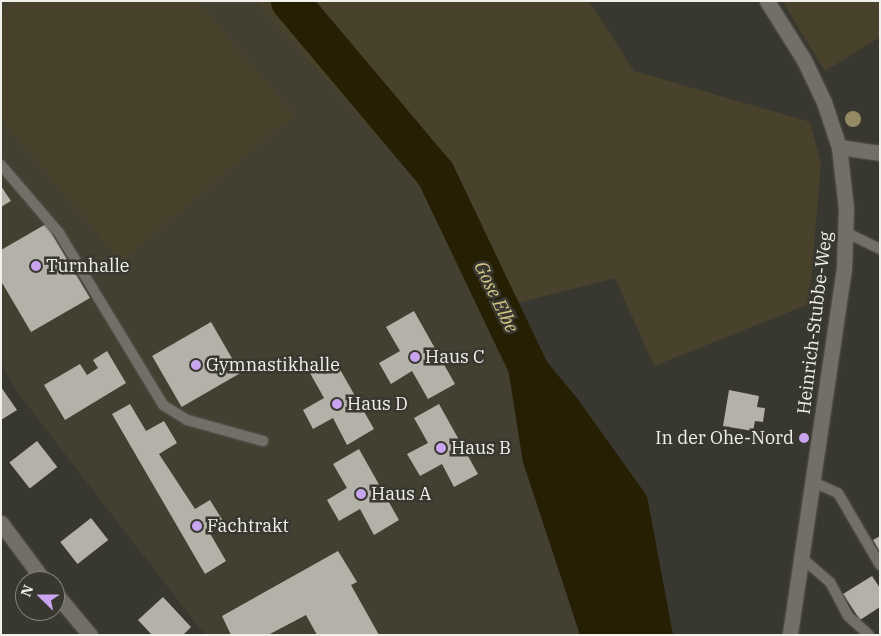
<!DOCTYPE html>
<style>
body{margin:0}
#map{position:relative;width:881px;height:636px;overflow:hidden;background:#393830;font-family:"IBM Plex Serif",serif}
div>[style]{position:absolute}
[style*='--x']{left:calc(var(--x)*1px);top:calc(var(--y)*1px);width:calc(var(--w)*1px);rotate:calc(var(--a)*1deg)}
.built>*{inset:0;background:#434032}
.green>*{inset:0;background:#48422c}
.water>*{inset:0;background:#261f04}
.river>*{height:39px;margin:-19.5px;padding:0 19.5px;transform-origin:19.5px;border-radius:19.5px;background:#261f04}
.building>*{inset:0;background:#b3b1a8;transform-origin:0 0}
.roads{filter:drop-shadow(0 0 1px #57554f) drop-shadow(0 0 1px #57554f)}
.lane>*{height:10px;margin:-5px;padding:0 5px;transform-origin:5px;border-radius:5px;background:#716f67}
.street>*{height:15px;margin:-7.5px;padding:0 7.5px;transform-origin:7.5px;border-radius:7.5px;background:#716f67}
.secondary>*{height:15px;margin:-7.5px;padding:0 7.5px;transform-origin:7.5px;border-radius:7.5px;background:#716f67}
.trees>*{width:16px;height:16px;margin:-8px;border-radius:50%;background:#938963}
.dots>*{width:14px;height:14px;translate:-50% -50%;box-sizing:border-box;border:2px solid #393830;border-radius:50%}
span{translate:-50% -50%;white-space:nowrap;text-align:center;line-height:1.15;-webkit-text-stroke:5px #393830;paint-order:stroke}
.poi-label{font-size:18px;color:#f1f0eb}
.left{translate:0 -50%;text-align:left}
.right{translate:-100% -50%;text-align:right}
.street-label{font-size:18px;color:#f1f0eb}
.water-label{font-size:19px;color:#d6c686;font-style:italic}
.frame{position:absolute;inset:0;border:2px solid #f1f0eb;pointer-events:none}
.north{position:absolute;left:15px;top:571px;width:50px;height:50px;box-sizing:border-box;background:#393830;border:1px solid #83827b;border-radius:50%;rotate:292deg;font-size:14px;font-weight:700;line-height:20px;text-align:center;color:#f1f0eb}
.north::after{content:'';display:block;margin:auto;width:18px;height:22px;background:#c8a5ee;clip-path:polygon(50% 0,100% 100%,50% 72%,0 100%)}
</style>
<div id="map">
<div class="built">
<div style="clip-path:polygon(1px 1px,255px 1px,408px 171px,432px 203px,490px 310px,506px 355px,523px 462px,580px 635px,205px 635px,21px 397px,1px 364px)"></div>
</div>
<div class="green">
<div style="clip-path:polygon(15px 1px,197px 1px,294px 115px,121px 261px,1px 119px,1px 13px)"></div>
<div style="clip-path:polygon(255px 1px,589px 1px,634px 71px,810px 122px,821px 164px,809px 304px,654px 366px,615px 278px,490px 310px,432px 203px,408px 171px)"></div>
<div style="clip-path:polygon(782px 1px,880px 1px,880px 37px,825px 71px)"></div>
</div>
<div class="water">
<div style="clip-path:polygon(526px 337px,577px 398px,647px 496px,673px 635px,580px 635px,523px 462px,506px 355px)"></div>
</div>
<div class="river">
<div style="--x:290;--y:1;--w:225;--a:49.9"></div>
<div style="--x:435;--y:173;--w:244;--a:64.5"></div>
</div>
<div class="building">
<div style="clip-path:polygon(1px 186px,11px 201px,1px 207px)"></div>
<div style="clip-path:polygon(46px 224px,90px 298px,31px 332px,1px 281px,1px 250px)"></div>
<div style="clip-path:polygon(414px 311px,455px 384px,428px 399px,412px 371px,391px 384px,379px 363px,400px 351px,386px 327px)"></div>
<div style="left:211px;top:322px;width:59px;height:68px;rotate:60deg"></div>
<div style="clip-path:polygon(107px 351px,126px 383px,65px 420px,44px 385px,80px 364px,87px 375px,98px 368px,93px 360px)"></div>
<div style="clip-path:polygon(334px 359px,374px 429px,347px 445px,333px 418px,313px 429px,303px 410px,324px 398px,310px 373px)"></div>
<div style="clip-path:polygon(1px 387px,17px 410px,1px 420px)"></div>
<div style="clip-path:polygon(729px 390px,759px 396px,757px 407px,765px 408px,763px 422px,755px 421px,753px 431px,723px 426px)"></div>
<div style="clip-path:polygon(130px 404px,146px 431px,164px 421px,177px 443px,159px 454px,195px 509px,210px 500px,223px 521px,208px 530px,226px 561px,205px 574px,112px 414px)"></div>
<div style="clip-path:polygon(439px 404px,478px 474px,454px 487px,442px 464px,420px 476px,407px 454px,428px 443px,414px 418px)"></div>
<div style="left:37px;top:441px;width:33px;height:35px;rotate:52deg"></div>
<div style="clip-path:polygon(359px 449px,399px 520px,374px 535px,360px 509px,339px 521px,327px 500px,347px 488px,333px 464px)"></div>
<div style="left:91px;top:518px;width:28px;height:39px;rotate:52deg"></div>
<div style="clip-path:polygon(880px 536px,880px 552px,873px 540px)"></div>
<div style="clip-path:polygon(338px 551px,357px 582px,351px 585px,379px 635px,317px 635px,306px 615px,268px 635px,231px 635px,222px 616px)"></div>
<div style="clip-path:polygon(872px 576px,880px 588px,880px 607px,860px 620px,843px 594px)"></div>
<div style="clip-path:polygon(163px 597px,191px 627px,183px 635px,152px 635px,138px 620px)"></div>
</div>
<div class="roads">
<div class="lane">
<div style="--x:1;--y:165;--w:89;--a:49.5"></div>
<div style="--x:59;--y:233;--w:201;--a:58.8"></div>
<div style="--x:163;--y:405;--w:28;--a:32"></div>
<div style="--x:187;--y:420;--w:79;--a:15.4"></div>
<div style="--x:845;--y:232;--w:39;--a:26"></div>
<div style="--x:813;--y:482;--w:27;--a:24"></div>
<div style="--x:838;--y:493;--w:83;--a:59.7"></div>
<div style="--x:802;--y:558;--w:37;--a:41"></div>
<div style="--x:830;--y:582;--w:38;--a:62"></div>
<div style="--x:848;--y:616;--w:28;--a:42"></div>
</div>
<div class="street">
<div style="--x:839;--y:147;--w:41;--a:8.3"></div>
</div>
<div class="secondary">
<div style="--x:767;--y:1;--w:70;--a:57.9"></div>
<div style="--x:804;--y:60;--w:47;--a:64.5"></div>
<div style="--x:824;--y:102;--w:47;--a:71.6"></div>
<div style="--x:839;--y:147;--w:61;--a:83.5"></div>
<div style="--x:846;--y:208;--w:60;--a:91.9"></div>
<div style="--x:844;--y:268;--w:371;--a:98.4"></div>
<div style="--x:1;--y:523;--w:72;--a:53.4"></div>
<div style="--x:55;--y:593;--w:55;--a:50.2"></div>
</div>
</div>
<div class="trees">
<div style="left:853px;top:119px"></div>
</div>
<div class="dots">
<div style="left:36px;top:266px;background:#c8a5ee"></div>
<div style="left:415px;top:357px;background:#c8a5ee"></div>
<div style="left:196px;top:365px;background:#c8a5ee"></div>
<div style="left:337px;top:404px;background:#c8a5ee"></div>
<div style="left:804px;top:438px;background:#c8a5ee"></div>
<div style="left:441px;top:448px;background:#c8a5ee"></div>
<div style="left:361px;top:494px;background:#c8a5ee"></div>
<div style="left:197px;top:526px;background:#c8a5ee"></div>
</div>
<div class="poi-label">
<span class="left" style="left:46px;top:266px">Turnhalle</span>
<span class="left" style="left:425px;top:357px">Haus C</span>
<span class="left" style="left:206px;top:365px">Gymnastikhalle</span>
<span class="left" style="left:347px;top:404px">Haus D</span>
<span class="right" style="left:794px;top:438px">In der Ohe-Nord</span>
<span class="left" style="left:451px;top:448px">Haus B</span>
<span class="left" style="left:371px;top:494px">Haus A</span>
<span class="left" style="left:207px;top:526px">Fachtrakt</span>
</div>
<div class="street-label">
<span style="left:815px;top:323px;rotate:-83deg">Heinrich-Stubbe-Weg</span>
</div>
<div class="water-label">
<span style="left:496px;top:297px;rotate:64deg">Gose Elbe</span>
</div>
<div class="frame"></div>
<div class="north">N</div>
</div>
